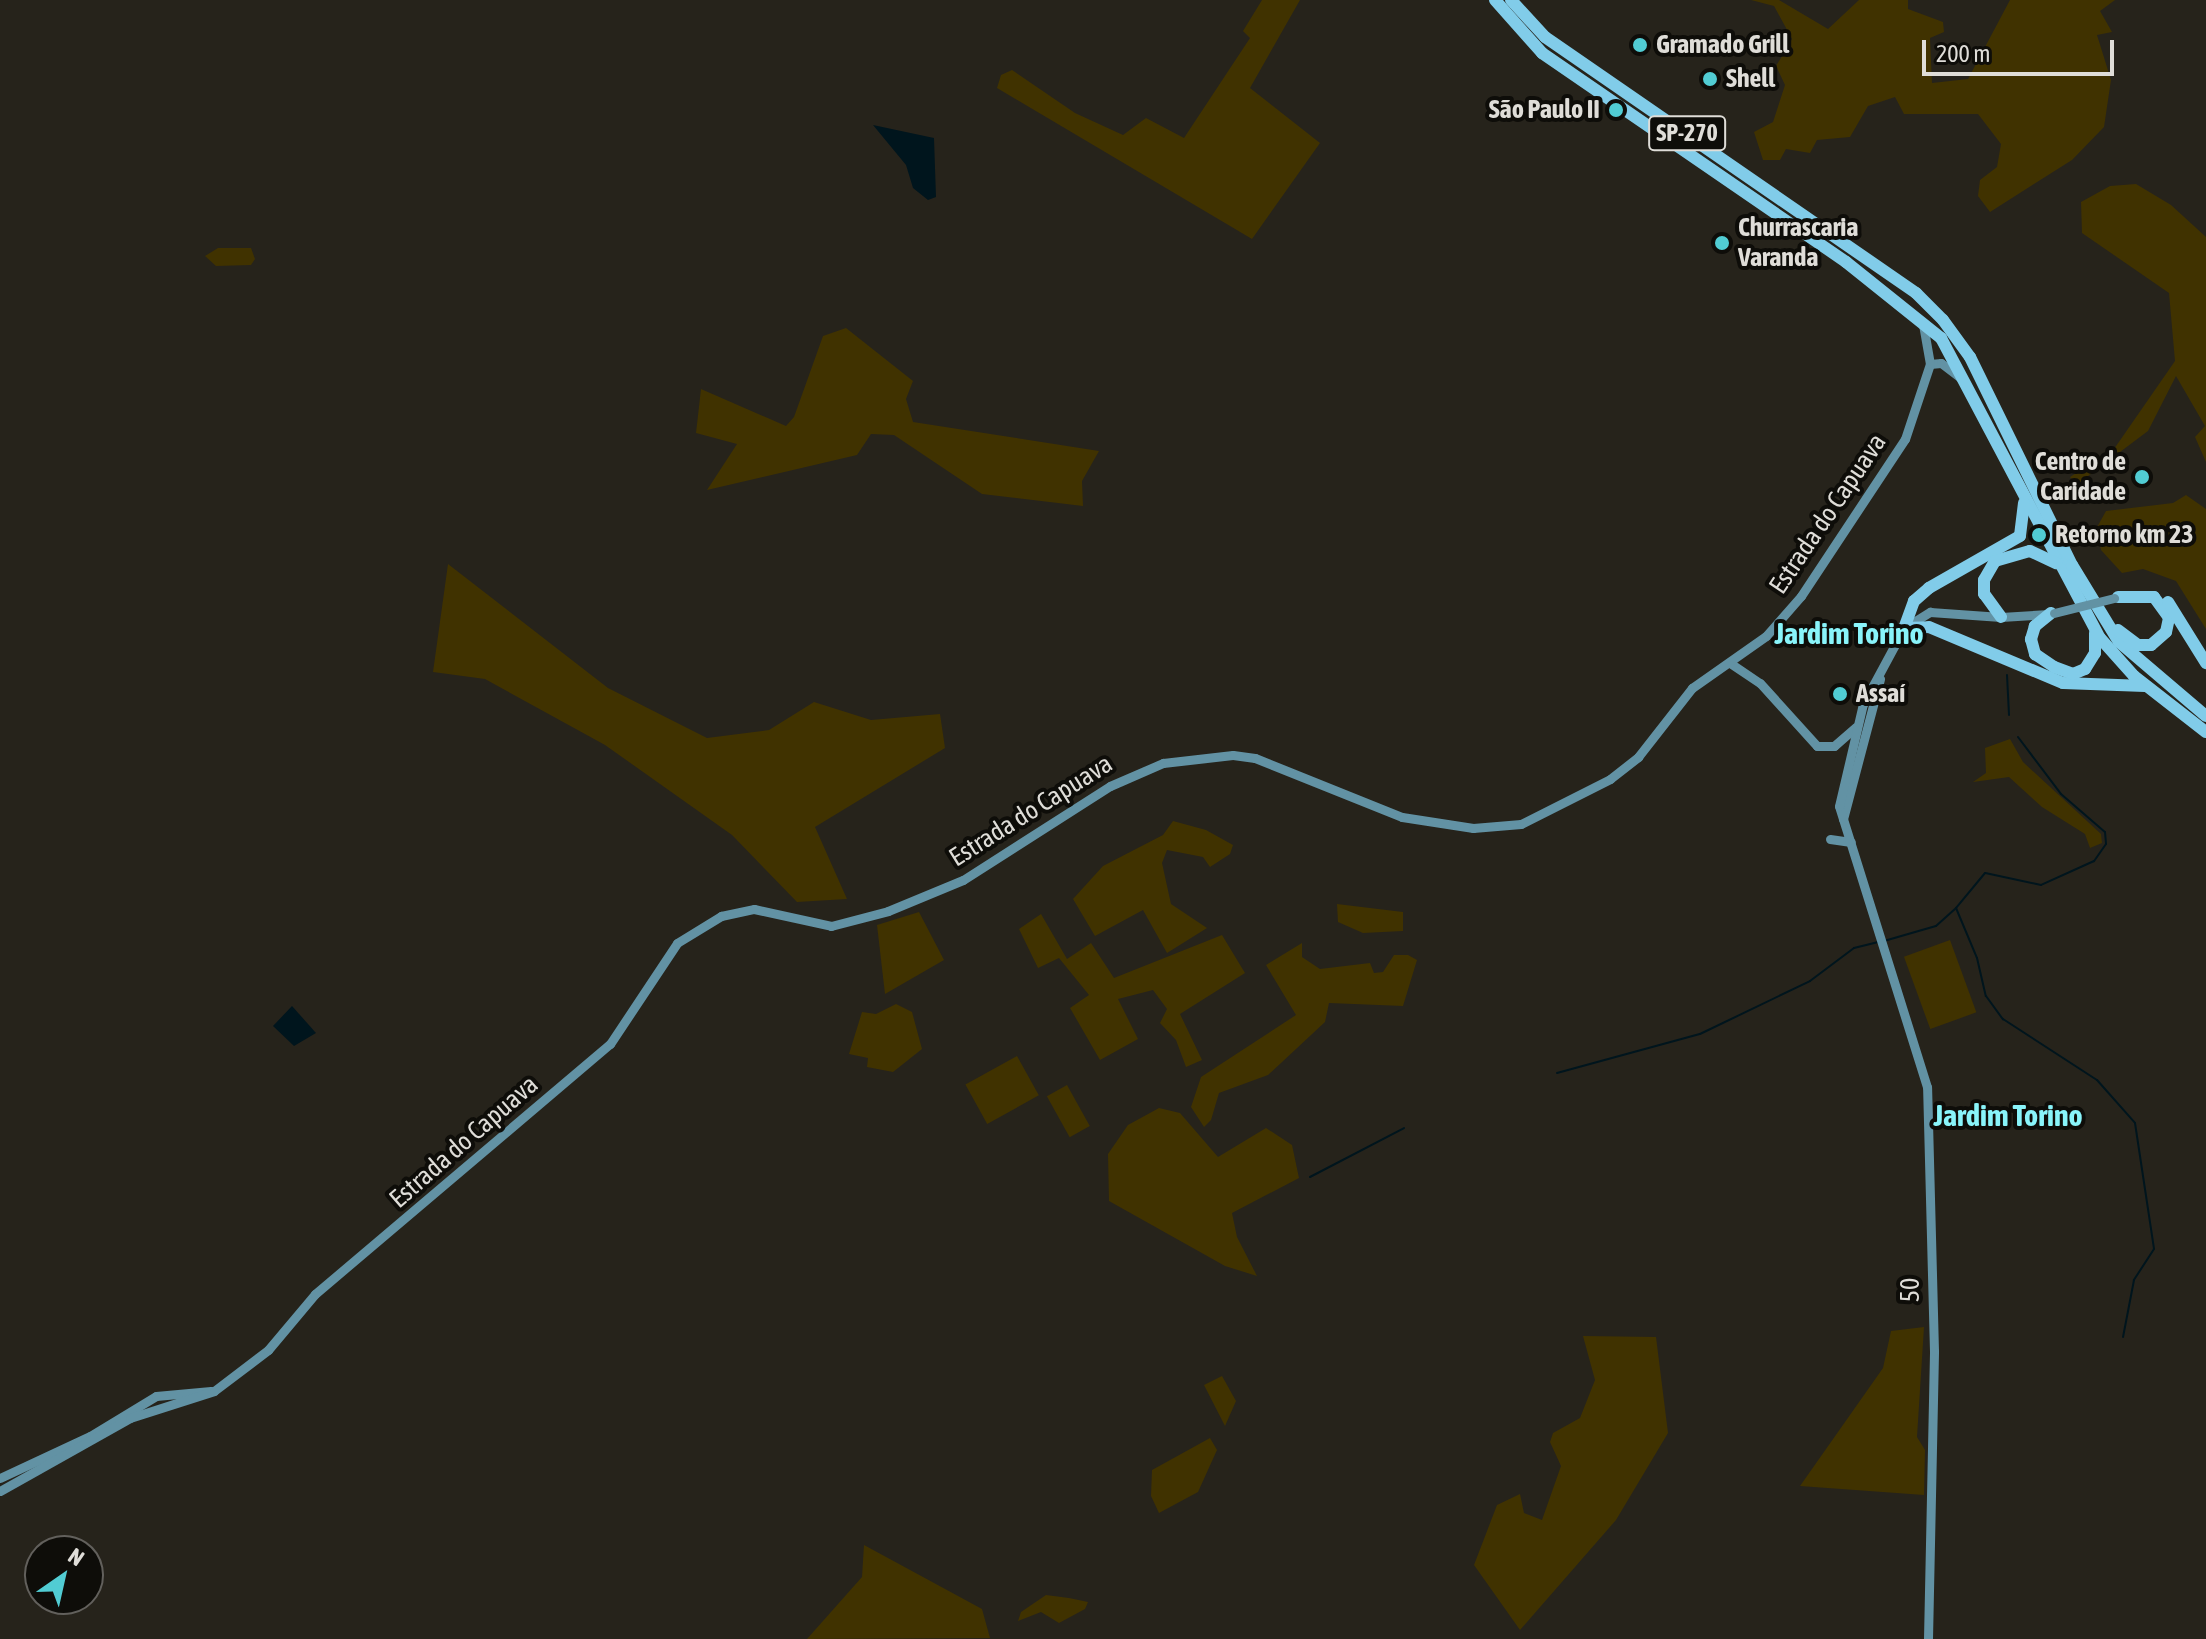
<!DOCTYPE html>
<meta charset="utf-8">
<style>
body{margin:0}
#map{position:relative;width:2206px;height:1639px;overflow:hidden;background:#26231b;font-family:"Asap Condensed",sans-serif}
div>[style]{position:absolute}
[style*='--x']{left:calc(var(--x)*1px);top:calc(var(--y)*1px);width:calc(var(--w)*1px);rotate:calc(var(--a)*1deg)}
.green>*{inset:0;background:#403200;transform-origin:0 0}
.water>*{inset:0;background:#00151d}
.stream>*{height:2px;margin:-1px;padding:0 1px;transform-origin:1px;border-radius:1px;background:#00151d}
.secondary>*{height:9px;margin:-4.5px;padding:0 4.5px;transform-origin:4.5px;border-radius:4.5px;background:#6292a4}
.motorway>*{height:12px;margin:-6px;padding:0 6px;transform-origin:6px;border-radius:6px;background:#81cce9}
.secondary-bridge>*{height:9px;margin:-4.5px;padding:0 4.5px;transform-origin:4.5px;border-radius:4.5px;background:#6292a4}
.dots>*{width:22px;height:22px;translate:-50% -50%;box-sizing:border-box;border:4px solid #0e0d09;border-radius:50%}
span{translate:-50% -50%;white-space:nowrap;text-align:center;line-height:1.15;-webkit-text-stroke:8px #0e0d09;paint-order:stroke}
.shield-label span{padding:2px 6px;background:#0e0d09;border:2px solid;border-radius:6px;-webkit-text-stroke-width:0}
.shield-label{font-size:24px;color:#dfddd8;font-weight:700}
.poi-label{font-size:26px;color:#dfddd8;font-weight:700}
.left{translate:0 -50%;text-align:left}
.right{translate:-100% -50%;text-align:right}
.street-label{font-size:26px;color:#dfddd8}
.quarter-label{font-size:30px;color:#89f4fa;font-weight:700}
.north{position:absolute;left:24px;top:1535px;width:80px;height:80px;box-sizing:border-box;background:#0e0d09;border:2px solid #62605c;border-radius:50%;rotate:34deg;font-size:22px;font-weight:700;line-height:32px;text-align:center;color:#dfddd8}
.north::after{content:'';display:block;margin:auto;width:28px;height:36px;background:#51ccd3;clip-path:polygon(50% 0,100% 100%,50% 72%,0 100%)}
.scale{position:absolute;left:1922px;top:40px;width:192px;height:36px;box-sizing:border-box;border:4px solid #dfddd8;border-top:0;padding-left:10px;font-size:24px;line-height:28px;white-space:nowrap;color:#dfddd8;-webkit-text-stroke:6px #0e0d09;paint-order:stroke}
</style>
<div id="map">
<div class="green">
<div style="clip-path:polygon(1262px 0,1300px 0,1250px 88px,1320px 143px,1252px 239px,997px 88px,1001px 75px,1012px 70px,1075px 113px,1123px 135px,1146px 118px,1184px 138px,1250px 38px,1243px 31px)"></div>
<div style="clip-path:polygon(1751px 0,1779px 0,1828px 29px,1859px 0,1908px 0,1908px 9px,1943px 22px,1944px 32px,1930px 38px,1932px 83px,1968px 79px,2010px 0,2115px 0,2100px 11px,2112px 32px,2097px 35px,2111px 80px,2104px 127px,2072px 160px,1990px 212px,1978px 196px,1980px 180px,1997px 167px,2001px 144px,1978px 114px,1904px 114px,1895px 97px,1868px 106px,1850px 137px,1817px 140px,1810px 153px,1786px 149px,1780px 160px,1763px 160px,1754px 132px,1773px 122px,1785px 85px,1776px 66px,1792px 39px,1774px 6px)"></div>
<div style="clip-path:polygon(2136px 184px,2171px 205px,2206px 237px,2206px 462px,2195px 437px,2205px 426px,2176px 376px,2148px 431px,2076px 485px,2070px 477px,2114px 449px,2175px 361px,2169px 293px,2082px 233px,2081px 202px,2110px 186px)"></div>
<div style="clip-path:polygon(218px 248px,251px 248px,255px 259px,251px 265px,216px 266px,205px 256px)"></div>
<div style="clip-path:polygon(846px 328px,913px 381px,906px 399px,913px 422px,1099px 451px,1082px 481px,1083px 506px,982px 494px,894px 435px,871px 434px,857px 455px,707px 490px,737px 444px,696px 433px,701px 389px,786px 426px,794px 417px,823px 336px)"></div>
<div style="clip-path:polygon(2186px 495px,2206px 509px,2206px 629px,2176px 581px,2143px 569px,2122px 573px,2101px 550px,2096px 529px,2106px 511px,2173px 503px)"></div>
<div style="clip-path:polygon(448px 564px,608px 688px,707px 738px,769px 730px,814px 702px,871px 720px,940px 714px,945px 748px,815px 827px,847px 899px,797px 902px,732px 835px,605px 745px,485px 679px,433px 672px)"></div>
<div style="clip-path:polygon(2010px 739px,2023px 762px,2101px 834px,2102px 843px,2090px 848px,2085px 834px,2042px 807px,2009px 777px,1973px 782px,1986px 773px,1985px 748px)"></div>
<div style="clip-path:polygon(1173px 821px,1206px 830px,1233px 845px,1230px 854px,1210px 867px,1203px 857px,1167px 850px,1162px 863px,1171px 904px,1207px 928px,1167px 953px,1143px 910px,1095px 936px,1073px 899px,1103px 866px,1163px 835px)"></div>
<div style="clip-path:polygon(1337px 904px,1403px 912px,1403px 931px,1363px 933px,1338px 922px)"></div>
<div style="clip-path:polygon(919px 912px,944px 960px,885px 994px,877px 925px)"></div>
<div style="clip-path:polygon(1041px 914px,1067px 959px,1091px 943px,1114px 978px,1222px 935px,1245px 973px,1180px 1014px,1202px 1060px,1186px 1067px,1176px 1040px,1160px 1023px,1167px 1009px,1153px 990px,1118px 999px,1138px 1039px,1100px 1060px,1070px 1008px,1089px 995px,1059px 958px,1038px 968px,1019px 929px)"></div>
<div style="left:1950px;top:940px;width:77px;height:49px;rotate:70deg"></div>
<div style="clip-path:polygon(1302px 943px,1302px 957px,1320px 969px,1370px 963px,1374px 973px,1383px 972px,1394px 955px,1408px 955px,1417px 960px,1403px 1006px,1329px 1003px,1325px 1022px,1268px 1075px,1219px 1093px,1211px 1120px,1204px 1127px,1191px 1107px,1201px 1077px,1296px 1015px,1266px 965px)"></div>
<div style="clip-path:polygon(896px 1004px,912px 1012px,922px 1049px,893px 1072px,867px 1067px,868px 1058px,849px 1054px,862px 1012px,876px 1014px)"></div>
<div style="left:1017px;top:1056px;width:45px;height:59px;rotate:61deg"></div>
<div style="left:1067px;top:1085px;width:47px;height:23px;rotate:61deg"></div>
<div style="clip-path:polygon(1159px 1108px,1180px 1113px,1218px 1157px,1266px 1128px,1292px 1145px,1299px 1178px,1232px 1213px,1237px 1237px,1257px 1276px,1225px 1266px,1109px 1201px,1108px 1154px,1128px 1125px)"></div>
<div style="clip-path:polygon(1924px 1327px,1917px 1437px,1925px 1450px,1924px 1495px,1800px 1486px,1883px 1368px,1891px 1331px)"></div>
<div style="clip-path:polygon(1583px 1336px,1656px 1337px,1668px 1433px,1616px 1520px,1520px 1630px,1474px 1565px,1497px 1505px,1520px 1494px,1524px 1513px,1542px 1520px,1561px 1466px,1550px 1442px,1553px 1433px,1580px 1418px,1595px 1380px)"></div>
<div style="clip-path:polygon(1222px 1376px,1236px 1401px,1225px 1426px,1204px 1385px)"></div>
<div style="clip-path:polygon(1210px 1438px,1217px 1450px,1198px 1492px,1159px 1513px,1151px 1496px,1152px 1470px)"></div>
<div style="clip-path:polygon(864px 1545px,982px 1609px,990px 1638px,807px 1639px,862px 1577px)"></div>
<div style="clip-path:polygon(1046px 1595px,1069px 1598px,1088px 1602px,1085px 1609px,1059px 1623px,1041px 1612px,1018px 1621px,1021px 1612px)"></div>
</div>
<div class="water">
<div style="clip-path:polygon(873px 125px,934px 138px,936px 197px,928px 200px,913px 188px,906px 165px)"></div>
<div style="clip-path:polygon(292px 1006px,316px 1033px,294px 1046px,273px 1026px)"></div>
</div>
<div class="stream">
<div style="--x:2007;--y:675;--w:40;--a:87.1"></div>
<div style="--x:2018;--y:737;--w:71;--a:53"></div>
<div style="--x:2061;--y:794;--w:58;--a:40.8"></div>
<div style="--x:2105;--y:832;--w:12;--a:85"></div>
<div style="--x:2106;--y:844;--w:21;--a:125"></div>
<div style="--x:2094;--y:861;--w:58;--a:155.6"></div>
<div style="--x:2041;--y:885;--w:57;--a:-167.9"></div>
<div style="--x:1985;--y:873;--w:45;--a:129.6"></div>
<div style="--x:1956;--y:908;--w:54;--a:67.2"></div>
<div style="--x:1977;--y:958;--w:39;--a:77"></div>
<div style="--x:1986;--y:996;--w:29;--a:54"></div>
<div style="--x:2003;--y:1019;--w:112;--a:33"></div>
<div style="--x:2097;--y:1080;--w:57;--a:48.5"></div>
<div style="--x:2135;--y:1123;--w:127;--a:81.4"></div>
<div style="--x:2154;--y:1249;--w:37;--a:123"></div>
<div style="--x:2134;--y:1280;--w:58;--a:100.9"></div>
<div style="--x:1884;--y:941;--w:54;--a:-16.1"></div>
<div style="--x:1936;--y:926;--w:27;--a:-42"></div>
<div style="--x:1557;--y:1073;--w:148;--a:-15.3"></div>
<div style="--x:1700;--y:1034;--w:122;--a:-25.7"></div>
<div style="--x:1810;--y:981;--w:55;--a:-36.9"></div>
<div style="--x:1854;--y:948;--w:25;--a:-14"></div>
<div style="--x:1310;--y:1177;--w:106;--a:-27.5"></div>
</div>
<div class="secondary">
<div style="--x:1930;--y:364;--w:11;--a:-5"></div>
<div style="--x:1941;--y:363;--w:25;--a:37"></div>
<div style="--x:1730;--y:663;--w:36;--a:34"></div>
<div style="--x:1760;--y:683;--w:85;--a:47.9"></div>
<div style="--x:1817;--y:746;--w:17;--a:0"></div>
<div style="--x:1834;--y:746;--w:29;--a:-41"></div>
<div style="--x:1843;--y:819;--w:145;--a:-75.2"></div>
<div style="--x:1830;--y:839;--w:21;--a:8"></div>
<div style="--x:0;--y:1478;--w:99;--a:-25"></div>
<div style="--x:90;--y:1436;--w:77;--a:-31.2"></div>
<div style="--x:156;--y:1396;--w:55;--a:-5.2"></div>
<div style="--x:0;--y:1491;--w:149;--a:-29.3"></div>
<div style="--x:130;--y:1418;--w:88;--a:-17.8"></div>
<div style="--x:214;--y:1391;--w:68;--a:-37.2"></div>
<div style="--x:268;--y:1350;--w:73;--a:-50"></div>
<div style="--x:315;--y:1294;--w:387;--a:-40.3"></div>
<div style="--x:610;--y:1044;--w:121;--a:-56.4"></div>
<div style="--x:677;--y:943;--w:52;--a:-31.5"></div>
<div style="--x:721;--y:916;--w:34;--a:-12"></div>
<div style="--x:754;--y:909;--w:79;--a:12.4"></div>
<div style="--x:831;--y:926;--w:59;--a:-14.7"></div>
<div style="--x:888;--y:911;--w:81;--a:-22.5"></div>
<div style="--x:963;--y:880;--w:174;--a:-32.6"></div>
<div style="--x:1110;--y:786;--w:58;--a:-23.5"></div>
<div style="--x:1163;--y:763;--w:70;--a:-6.5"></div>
<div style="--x:1233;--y:755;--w:22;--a:8"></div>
<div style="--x:1255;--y:758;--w:158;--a:21.9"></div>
<div style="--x:1402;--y:817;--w:72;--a:8.8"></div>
<div style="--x:1473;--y:828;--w:48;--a:-4.8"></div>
<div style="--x:1521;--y:824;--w:100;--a:-26.8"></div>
<div style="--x:1610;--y:779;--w:36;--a:-38"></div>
<div style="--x:1638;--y:757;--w:88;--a:-52"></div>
<div style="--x:1692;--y:688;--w:90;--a:-35.1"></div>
<div style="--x:1766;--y:636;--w:53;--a:-48.8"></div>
<div style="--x:1801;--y:596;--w:188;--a:-56.5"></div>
<div style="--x:1905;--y:439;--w:79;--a:-71.6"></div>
<div style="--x:1930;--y:364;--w:40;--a:-100"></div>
<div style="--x:1928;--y:1639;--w:288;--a:-88.8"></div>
<div style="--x:1934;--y:1351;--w:264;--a:-91.5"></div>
<div style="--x:1927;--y:1087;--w:294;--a:-107.4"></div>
<div style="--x:1839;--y:806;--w:105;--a:-76.8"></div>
<div style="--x:1863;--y:704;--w:86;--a:-61.7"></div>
<div style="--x:1904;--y:628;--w:31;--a:-32"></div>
<div style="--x:1930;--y:612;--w:71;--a:4"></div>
<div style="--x:2001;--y:617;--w:48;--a:-3.6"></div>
</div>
<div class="motorway">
<div style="--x:1495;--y:0;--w:71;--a:48.4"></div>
<div style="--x:1542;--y:53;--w:369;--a:34.5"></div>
<div style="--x:1846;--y:262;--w:122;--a:38.7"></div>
<div style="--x:1941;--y:338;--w:340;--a:62.1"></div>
<div style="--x:2100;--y:638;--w:51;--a:48.2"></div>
<div style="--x:2134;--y:676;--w:91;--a:37.9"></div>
<div style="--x:1511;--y:0;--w:50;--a:47.4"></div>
<div style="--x:1545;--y:37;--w:451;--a:34.6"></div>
<div style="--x:1916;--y:293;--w:38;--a:45"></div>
<div style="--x:1943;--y:320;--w:46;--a:53.9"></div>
<div style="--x:1970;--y:357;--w:232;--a:63.9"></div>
<div style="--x:2072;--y:565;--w:90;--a:58.6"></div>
<div style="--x:2119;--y:642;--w:114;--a:40.4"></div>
<div style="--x:2024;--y:503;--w:33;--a:97"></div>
<div style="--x:2020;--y:536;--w:105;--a:150.3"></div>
<div style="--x:1929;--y:588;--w:20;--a:139"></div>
<div style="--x:1914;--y:601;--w:29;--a:110"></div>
<div style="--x:1904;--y:628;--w:25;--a:-2"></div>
<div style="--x:1929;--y:627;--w:145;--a:22.7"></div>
<div style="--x:2063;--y:683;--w:82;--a:2.1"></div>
<div style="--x:2118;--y:597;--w:36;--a:0"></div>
<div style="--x:2154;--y:597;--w:26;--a:54"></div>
<div style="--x:2169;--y:618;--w:14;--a:102"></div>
<div style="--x:2166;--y:632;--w:20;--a:139"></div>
<div style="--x:2151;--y:645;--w:13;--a:180"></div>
<div style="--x:2138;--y:645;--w:25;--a:-143"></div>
<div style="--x:2168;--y:602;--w:72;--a:58.1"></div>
<div style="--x:2051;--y:613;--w:21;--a:141"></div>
<div style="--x:2035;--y:626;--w:14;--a:107"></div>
<div style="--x:2031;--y:639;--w:16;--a:75"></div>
<div style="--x:2035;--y:654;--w:23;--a:34"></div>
<div style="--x:2054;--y:667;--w:20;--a:20"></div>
<div style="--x:2073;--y:674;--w:13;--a:-23"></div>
<div style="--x:2085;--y:669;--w:19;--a:-58"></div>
<div style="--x:2095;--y:653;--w:20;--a:-90"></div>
<div style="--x:2001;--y:617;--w:29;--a:-126"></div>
<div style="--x:1984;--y:594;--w:14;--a:-90"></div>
<div style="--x:1984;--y:580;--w:22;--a:-60"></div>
<div style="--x:1995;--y:561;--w:36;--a:-16"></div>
<div style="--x:2030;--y:551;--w:29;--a:25"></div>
</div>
<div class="secondary-bridge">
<div style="--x:2054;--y:613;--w:62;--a:-14"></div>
</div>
<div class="dots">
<div style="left:1640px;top:45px;background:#51ccd3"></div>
<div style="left:1710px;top:79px;background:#51ccd3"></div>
<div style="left:1616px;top:110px;background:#51ccd3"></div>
<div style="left:1722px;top:243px;background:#51ccd3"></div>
<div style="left:2142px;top:477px;background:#51ccd3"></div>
<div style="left:2039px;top:535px;background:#51ccd3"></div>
<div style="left:1840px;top:694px;background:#51ccd3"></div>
</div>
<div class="shield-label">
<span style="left:1687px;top:133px">SP-270</span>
</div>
<div class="poi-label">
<span class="left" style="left:1656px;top:45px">Gramado Grill</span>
<span class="left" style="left:1726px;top:79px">Shell</span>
<span class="right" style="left:1600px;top:110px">São Paulo II</span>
<span class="left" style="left:1738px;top:243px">Churrascaria<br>Varanda</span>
<span class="right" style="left:2126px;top:477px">Centro de<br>Caridade</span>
<span class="left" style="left:2055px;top:535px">Retorno km 23</span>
<span class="left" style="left:1856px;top:694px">Assaí</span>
</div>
<div class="street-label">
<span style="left:1828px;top:514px;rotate:-56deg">Estrada do Capuava</span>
<span style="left:1031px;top:811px;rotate:-32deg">Estrada do Capuava</span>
<span style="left:464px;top:1142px;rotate:-41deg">Estrada do Capuava</span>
<span style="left:1911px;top:1290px;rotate:-90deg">50</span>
</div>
<div class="quarter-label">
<span style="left:1849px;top:633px">Jardim Torino</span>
<span style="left:2008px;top:1115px">Jardim Torino</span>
</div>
<div class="north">N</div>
<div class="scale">200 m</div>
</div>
